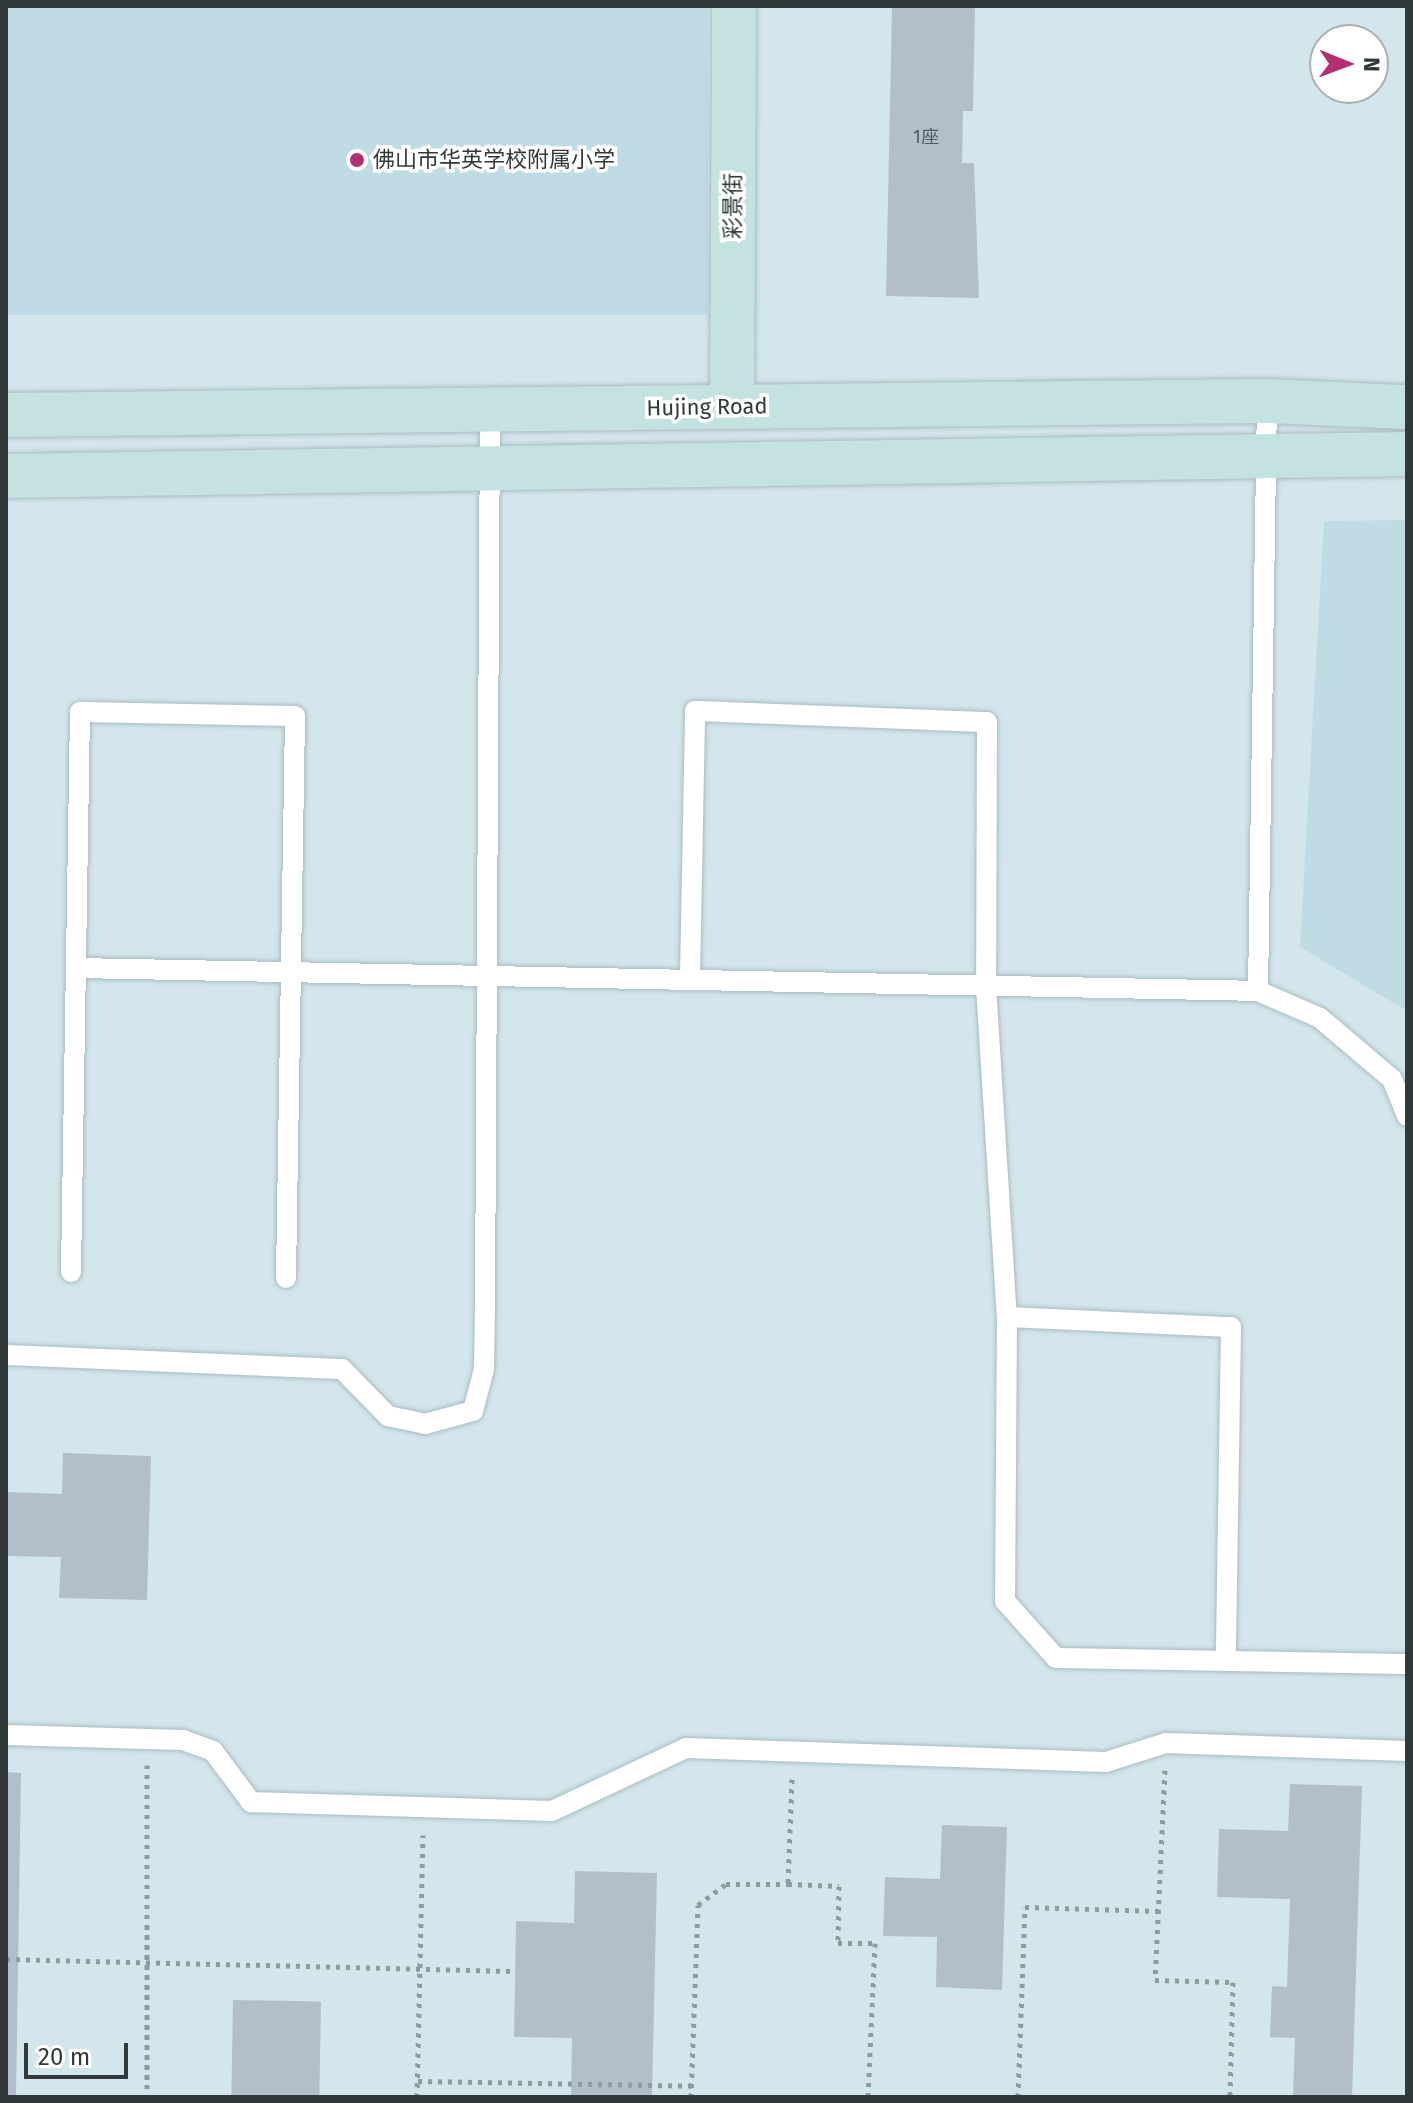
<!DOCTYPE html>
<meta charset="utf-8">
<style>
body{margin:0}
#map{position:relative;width:1413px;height:2103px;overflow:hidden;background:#d3e6ec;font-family:"Fira Sans","Noto Sans SC",sans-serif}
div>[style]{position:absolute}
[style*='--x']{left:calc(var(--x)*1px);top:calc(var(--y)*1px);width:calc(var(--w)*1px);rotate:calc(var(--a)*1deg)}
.built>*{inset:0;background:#bfdbe3;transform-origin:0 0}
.building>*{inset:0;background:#b2bfcb;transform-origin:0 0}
.path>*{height:5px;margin-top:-2.5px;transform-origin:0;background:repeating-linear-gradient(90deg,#8e9ca0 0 4px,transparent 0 10px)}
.roads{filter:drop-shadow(0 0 2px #aabcc2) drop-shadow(0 0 2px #aabcc2)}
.lane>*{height:20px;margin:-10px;padding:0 10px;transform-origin:10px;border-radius:10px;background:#fff}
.secondary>*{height:44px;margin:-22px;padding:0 22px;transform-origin:22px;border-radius:22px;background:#c4e2e0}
.dots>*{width:22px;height:22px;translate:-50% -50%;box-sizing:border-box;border:4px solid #fff;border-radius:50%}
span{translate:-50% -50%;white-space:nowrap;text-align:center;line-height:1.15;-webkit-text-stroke:7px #fff;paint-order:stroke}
.number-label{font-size:18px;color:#525a5f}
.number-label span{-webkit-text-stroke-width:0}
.poi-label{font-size:22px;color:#32393b}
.left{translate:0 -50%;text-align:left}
.street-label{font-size:22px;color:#32393b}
.frame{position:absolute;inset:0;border:8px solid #32393b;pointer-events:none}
.north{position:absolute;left:1309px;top:24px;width:80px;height:80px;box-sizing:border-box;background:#fff;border:2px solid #adb0b1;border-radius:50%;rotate:91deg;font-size:22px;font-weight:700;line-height:32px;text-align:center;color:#32393b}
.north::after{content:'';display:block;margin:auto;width:28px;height:36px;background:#b52e70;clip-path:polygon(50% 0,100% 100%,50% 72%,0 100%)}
.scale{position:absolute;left:24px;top:2043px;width:104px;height:36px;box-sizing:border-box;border:4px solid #32393b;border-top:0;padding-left:10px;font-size:24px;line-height:28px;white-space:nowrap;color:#32393b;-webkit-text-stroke:6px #fff;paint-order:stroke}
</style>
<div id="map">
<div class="built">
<div style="left:6px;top:6px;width:702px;height:309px"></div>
<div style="clip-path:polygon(1407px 520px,1407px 1011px,1300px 947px,1324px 521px)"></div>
</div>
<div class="building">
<div style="clip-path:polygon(892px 6px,975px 6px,973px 111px,963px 111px,962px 163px,974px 163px,979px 298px,886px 296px)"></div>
<div style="clip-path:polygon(63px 1453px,151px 1456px,147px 1600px,59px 1598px,61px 1557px,6px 1556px,6px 1492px,62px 1494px)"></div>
<div style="clip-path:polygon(6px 1772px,21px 1773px,16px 2097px,6px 2097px)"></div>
<div style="clip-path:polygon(1290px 1784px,1362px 1786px,1352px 2097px,1293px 2097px,1295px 2038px,1270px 2037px,1272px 1986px,1287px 1987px,1290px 1899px,1217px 1897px,1219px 1829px,1288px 1831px)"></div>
<div style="clip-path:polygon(942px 1825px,1007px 1827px,1002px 1990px,936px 1987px,937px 1937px,883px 1936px,885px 1877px,940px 1879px)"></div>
<div style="clip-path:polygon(575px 1871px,657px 1873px,652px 2097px,571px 2097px,572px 2038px,514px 2037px,516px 1921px,574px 1923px)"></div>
<div style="left:233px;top:2000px;width:88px;height:97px;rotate:1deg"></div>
</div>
<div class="path">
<div style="--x:147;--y:1765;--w:332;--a:90"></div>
<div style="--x:1165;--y:1770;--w:210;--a:92.7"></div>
<div style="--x:1155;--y:1980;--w:78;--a:1.5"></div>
<div style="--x:1233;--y:1982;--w:115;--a:91.5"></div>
<div style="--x:792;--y:1779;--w:105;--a:92.2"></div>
<div style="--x:788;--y:1884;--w:51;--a:2.2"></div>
<div style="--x:839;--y:1886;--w:57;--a:91"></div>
<div style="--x:838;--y:1943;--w:37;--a:0"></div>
<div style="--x:875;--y:1943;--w:154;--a:92.6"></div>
<div style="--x:6;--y:1959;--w:509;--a:1.35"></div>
<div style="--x:418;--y:2081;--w:274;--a:1"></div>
<div style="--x:417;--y:2097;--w:262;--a:-88.7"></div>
<div style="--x:691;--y:2097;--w:192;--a:-87.9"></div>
<div style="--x:698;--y:1905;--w:35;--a:-37"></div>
<div style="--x:726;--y:1884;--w:62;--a:0"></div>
<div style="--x:1018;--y:2097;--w:190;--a:-87.9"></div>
<div style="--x:1025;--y:1907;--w:134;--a:1.7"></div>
</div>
<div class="roads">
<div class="lane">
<div style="--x:76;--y:968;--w:1182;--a:1.11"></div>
<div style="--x:1258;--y:991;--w:590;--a:-89.13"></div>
<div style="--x:690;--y:978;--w:267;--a:-88.9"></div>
<div style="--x:695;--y:711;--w:292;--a:2.2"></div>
<div style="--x:987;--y:722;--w:264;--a:90.2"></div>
<div style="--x:986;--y:986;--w:332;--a:86.4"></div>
<div style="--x:1007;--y:1317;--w:284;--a:90.4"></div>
<div style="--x:1005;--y:1601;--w:76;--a:48.2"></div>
<div style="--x:1056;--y:1658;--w:351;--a:1"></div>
<div style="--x:1258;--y:991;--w:68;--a:23.5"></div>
<div style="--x:1320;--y:1018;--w:94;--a:40.3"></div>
<div style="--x:1392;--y:1079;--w:40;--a:68"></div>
<div style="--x:71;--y:1272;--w:560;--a:-89.08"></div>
<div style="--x:80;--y:712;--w:215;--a:1.1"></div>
<div style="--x:295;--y:716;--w:562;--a:90.92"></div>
<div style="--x:1007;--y:1317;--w:224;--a:2.6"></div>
<div style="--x:1231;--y:1327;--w:334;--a:90.9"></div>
<div style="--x:6;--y:1355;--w:336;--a:2.4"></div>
<div style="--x:342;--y:1369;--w:66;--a:45.6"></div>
<div style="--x:388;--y:1416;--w:38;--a:12"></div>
<div style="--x:425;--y:1424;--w:50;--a:-15.2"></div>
<div style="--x:473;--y:1411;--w:43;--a:-75.3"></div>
<div style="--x:484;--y:1369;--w:64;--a:-89.1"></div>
<div style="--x:485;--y:1305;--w:896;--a:-89.68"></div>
<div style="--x:6;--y:1735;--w:177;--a:1.6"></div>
<div style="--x:183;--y:1740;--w:32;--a:20"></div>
<div style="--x:213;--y:1751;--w:64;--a:53.3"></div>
<div style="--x:251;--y:1802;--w:301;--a:1.7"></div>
<div style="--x:552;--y:1811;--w:148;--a:-25.2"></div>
<div style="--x:686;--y:1748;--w:420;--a:1.9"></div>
<div style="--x:1106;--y:1762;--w:63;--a:-17.6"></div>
<div style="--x:1166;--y:1743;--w:241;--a:1.9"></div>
</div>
<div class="secondary">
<div style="--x:732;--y:407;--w:401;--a:-89.7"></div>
<div style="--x:6;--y:415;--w:1261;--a:-0.64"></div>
<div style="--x:1267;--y:401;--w:140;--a:2.5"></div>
<div style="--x:6;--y:476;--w:1401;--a:-0.9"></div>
</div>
</div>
<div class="dots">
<div style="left:357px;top:160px;background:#b52e70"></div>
</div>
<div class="number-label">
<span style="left:926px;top:137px">1座</span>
</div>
<div class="poi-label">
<span class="left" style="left:373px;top:160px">佛山市华英学校附属小学</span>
</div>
<div class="street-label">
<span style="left:733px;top:206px;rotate:-90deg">彩景街</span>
<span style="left:707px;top:407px;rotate:-1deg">Hujing Road</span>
</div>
<div class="frame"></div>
<div class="north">N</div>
<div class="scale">20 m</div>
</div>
